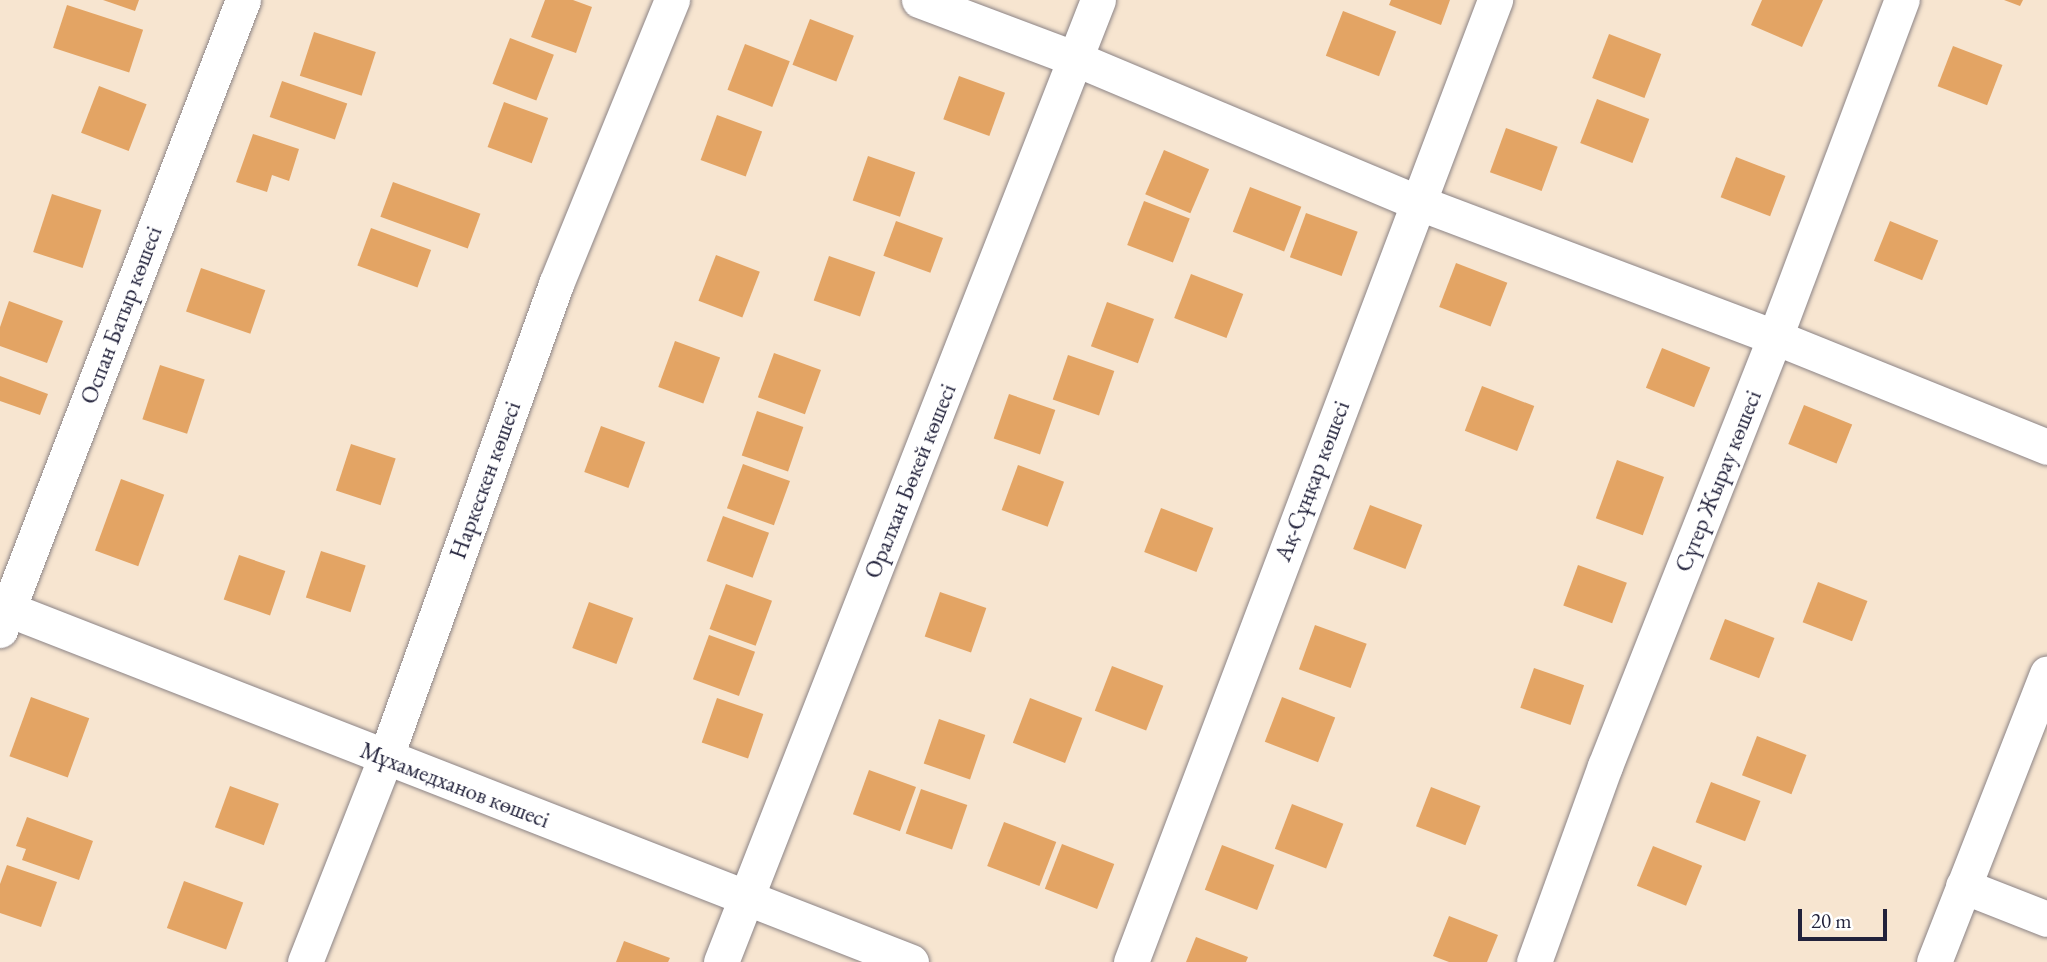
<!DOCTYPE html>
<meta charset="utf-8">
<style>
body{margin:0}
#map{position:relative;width:2047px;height:962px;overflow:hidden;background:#f7e5d0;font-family:"EB Garamond",serif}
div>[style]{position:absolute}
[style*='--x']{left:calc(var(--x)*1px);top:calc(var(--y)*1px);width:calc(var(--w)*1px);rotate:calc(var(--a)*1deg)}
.building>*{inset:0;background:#e3a464;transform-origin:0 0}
.roads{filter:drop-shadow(0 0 2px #8c8486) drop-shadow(0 0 2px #8c8486)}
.minor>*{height:35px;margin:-17.5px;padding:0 17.5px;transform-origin:17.5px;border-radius:17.5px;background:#fff}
span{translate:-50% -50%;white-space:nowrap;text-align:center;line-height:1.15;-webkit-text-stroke:5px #fff;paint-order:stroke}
.street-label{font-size:23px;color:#22223b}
.scale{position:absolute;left:1798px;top:909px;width:89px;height:32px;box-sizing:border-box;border:4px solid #22223b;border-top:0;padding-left:9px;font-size:21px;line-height:24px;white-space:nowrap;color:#22223b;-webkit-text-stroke:5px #fff;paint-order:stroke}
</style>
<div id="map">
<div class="building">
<div style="clip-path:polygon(103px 0,139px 0,135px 11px)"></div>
<div style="clip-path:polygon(545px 0,573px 0,592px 7px,576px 53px,531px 37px)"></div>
<div style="clip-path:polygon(1391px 0,1450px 0,1441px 25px,1389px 5px)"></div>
<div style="clip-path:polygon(1762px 0,1823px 0,1802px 47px,1751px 25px)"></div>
<div style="clip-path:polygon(2004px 0,2023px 0,2020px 6px)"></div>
<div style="left:67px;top:5px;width:80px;height:45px;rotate:18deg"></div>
<div style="left:1343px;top:11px;width:57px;height:48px;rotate:21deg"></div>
<div style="left:810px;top:19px;width:47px;height:49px;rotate:21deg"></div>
<div style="left:314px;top:32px;width:65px;height:46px;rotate:18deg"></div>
<div style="left:1609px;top:34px;width:56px;height:47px;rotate:21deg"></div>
<div style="left:510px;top:38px;width:47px;height:49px;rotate:21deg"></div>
<div style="left:745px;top:44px;width:48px;height:49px;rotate:21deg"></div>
<div style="left:1953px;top:46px;width:53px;height:43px;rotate:21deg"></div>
<div style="left:959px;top:76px;width:49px;height:46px;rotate:20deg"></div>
<div style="left:282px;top:81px;width:69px;height:38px;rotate:19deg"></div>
<div style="left:99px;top:86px;width:51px;height:50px;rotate:21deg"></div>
<div style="left:1597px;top:99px;width:56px;height:47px;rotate:21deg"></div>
<div style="left:504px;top:102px;width:47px;height:48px;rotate:20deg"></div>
<div style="left:717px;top:115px;width:48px;height:48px;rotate:20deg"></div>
<div style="left:1506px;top:128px;width:55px;height:47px;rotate:20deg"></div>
<div style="clip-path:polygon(253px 134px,299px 149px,289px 181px,272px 175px,267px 192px,236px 182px)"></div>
<div style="left:1164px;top:150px;width:49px;height:48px;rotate:23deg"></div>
<div style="left:868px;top:156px;width:50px;height:47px;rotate:19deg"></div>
<div style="left:1736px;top:157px;width:53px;height:43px;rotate:21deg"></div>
<div style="left:393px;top:182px;width:93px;height:37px;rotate:20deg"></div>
<div style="left:1250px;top:187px;width:55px;height:48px;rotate:21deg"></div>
<div style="left:52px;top:194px;width:52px;height:61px;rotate:18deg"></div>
<div style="left:1144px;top:201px;width:49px;height:47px;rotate:21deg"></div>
<div style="left:1306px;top:213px;width:55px;height:47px;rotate:20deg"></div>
<div style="left:896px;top:221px;width:50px;height:37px;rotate:20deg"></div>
<div style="left:1890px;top:221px;width:52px;height:43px;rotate:22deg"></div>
<div style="left:371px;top:228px;width:64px;height:40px;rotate:20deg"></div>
<div style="left:716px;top:255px;width:47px;height:49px;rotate:21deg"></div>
<div style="left:829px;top:256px;width:49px;height:47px;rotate:19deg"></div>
<div style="left:1456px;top:263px;width:55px;height:47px;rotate:21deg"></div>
<div style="left:201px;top:268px;width:68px;height:46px;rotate:19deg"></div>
<div style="left:1191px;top:274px;width:56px;height:47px;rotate:21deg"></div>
<div style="clip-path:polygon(9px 301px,63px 321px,47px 363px,0 346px,0 327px)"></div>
<div style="left:1107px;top:302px;width:50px;height:47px;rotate:20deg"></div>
<div style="left:675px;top:341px;width:48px;height:49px;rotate:20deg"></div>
<div style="left:1662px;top:348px;width:52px;height:43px;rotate:22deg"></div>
<div style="left:774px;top:353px;width:50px;height:47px;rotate:20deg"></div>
<div style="left:1068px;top:355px;width:49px;height:47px;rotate:19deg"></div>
<div style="left:160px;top:365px;width:47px;height:57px;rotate:18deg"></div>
<div style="clip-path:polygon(0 376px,48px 394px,40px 415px,0 401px)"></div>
<div style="left:1482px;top:386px;width:56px;height:48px;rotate:21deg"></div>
<div style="left:1009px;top:394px;width:49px;height:47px;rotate:19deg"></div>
<div style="left:1804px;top:405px;width:52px;height:42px;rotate:22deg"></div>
<div style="left:757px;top:411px;width:49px;height:47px;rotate:19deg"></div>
<div style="left:601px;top:426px;width:47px;height:49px;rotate:20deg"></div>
<div style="left:351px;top:444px;width:47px;height:49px;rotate:18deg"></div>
<div style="left:1617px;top:460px;width:50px;height:62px;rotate:20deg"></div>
<div style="left:743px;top:464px;width:50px;height:47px;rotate:20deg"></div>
<div style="left:1018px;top:465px;width:49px;height:48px;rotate:20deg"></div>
<div style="left:121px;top:479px;width:46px;height:76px;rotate:20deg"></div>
<div style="left:1370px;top:505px;width:56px;height:47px;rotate:21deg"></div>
<div style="left:1161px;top:508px;width:56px;height:47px;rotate:21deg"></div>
<div style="left:723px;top:516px;width:49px;height:48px;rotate:20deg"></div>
<div style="left:321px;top:551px;width:47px;height:49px;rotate:18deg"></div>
<div style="left:239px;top:555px;width:49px;height:47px;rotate:19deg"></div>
<div style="left:1578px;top:565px;width:52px;height:43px;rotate:20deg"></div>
<div style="left:1818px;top:582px;width:53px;height:43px;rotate:21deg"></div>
<div style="left:726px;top:584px;width:49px;height:48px;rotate:20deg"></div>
<div style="left:940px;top:592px;width:49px;height:47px;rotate:19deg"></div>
<div style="left:589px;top:602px;width:47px;height:49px;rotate:20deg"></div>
<div style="left:1725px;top:619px;width:53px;height:43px;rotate:21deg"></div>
<div style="left:1315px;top:625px;width:55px;height:47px;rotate:20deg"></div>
<div style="left:709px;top:635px;width:49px;height:47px;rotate:20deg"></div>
<div style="left:1112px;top:666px;width:55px;height:48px;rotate:21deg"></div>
<div style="left:1534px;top:668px;width:53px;height:42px;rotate:19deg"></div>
<div style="left:31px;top:697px;width:62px;height:63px;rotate:20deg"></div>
<div style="left:1282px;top:697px;width:57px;height:48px;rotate:21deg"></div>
<div style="left:717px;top:698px;width:49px;height:47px;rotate:19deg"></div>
<div style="left:1030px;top:698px;width:56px;height:48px;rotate:21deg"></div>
<div style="left:939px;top:719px;width:49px;height:47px;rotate:19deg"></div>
<div style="left:1757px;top:736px;width:53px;height:42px;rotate:21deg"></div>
<div style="left:869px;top:770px;width:50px;height:47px;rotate:20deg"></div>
<div style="left:1711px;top:782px;width:53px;height:43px;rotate:21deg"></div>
<div style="left:230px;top:786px;width:52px;height:44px;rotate:20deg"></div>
<div style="left:1431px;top:787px;width:53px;height:42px;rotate:21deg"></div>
<div style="left:921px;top:789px;width:49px;height:47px;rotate:19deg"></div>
<div style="left:1292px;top:804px;width:55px;height:48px;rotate:21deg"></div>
<div style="clip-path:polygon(27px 817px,93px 841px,79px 880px,22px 860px,26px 849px,16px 846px)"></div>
<div style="left:1004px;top:822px;width:56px;height:47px;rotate:21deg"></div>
<div style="left:1062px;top:844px;width:56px;height:48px;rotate:21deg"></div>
<div style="left:1222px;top:845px;width:56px;height:48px;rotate:21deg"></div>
<div style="left:1653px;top:846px;width:53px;height:43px;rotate:22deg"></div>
<div style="clip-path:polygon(7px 865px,57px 882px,41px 927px,0 913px,0 884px)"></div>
<div style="left:184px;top:881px;width:63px;height:50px;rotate:20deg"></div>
<div style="clip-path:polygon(1449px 916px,1498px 935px,1487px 962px,1449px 962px,1433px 956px)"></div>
<div style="clip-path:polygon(1196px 937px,1248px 957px,1246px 962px,1186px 962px)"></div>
<div style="clip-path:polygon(624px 941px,670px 958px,668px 962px,616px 962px)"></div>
</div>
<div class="roads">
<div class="minor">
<div style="--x:919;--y:0;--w:168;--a:20.6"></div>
<div style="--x:1076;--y:59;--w:370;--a:22.8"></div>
<div style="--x:1417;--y:202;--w:383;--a:20.7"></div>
<div style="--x:1775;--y:337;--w:293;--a:22"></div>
<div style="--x:0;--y:606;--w:978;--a:21.34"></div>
<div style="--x:0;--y:630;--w:675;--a:-68.91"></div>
<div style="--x:1963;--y:886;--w:90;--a:21.4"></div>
<div style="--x:305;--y:962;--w:218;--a:-68.5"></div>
<div style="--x:385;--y:759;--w:505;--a:-70.2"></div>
<div style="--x:556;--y:284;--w:307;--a:-67.8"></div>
<div style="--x:721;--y:962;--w:1033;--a:-68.6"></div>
<div style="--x:1131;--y:962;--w:1029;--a:-69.27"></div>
<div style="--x:1534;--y:962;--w:208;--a:-70.1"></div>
<div style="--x:1605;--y:766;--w:461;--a:-68.4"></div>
<div style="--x:1775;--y:337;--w:360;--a:-69.4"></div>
<div style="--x:1934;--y:962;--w:310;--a:-68.6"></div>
</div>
</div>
<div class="street-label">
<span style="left:121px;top:315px;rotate:-69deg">Оспан Батыр көшесі</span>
<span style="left:485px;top:480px;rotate:-70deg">Наркескен көшесі</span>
<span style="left:910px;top:481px;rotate:-68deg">Оралхан Бөкей көшесі</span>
<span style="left:1312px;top:481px;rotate:-69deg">Ақ-Сұңқар көшесі</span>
<span style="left:1718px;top:481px;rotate:-68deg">Сүгер Жырау көшесі</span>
<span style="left:455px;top:785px;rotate:21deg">Мұхамедханов көшесі</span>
</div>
<div class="scale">20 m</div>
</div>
